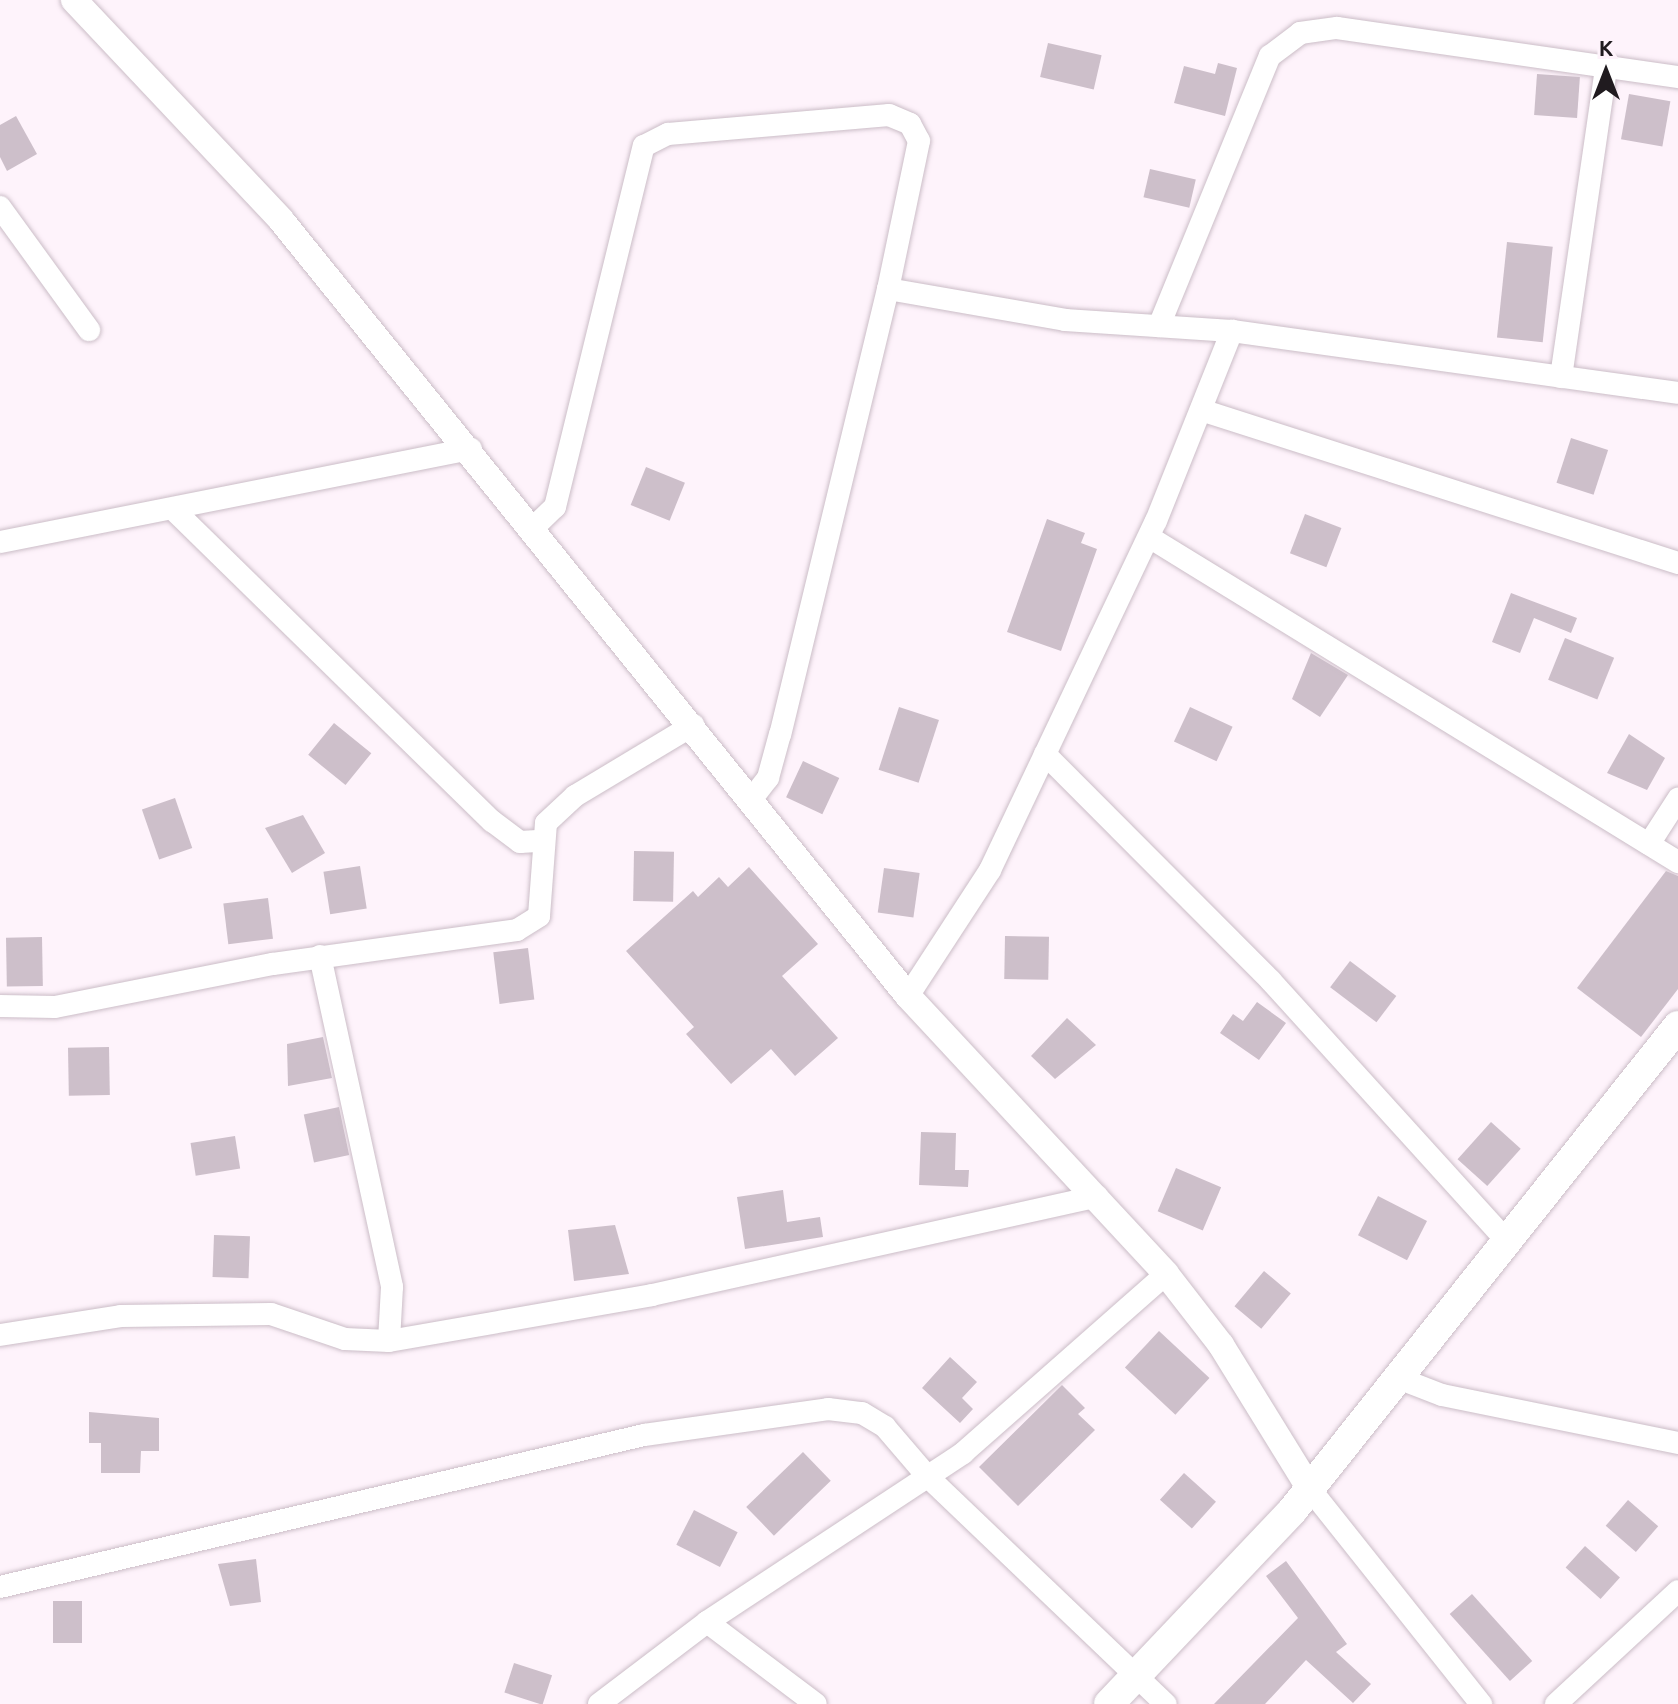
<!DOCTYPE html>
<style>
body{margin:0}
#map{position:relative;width:1678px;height:1704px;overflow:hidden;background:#fef3fb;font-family:Ubuntu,sans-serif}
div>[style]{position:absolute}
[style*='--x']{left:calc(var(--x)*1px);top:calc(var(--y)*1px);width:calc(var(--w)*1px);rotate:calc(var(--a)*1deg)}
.building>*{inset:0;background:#cdbfca;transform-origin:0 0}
.roads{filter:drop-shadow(0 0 2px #cbbdc7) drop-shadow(0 0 2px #cbbdc7)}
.minor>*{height:22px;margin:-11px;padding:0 11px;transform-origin:11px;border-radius:11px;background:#fff}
.tertiary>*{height:26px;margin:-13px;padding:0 13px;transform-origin:13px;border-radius:13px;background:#fff}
.secondary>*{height:30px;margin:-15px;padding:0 15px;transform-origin:15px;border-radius:15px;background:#fff}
span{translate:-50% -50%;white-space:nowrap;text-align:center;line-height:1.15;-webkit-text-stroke:6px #fef3fb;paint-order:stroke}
.north{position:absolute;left:1566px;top:32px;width:80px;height:80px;-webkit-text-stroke:6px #fef3fb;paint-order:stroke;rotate:0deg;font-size:22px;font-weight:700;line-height:32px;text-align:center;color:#201b1f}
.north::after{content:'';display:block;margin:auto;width:28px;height:36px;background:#201b1f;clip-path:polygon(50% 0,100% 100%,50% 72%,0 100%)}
</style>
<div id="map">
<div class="building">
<div style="left:1048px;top:43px;width:55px;height:35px;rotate:13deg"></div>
<div style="clip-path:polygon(1218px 63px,1237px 68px,1225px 116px,1174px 103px,1184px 66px,1215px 74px)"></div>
<div style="left:1537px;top:74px;width:43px;height:41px;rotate:4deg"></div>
<div style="left:1629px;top:94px;width:42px;height:46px;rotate:10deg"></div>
<div style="clip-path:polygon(16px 116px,37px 154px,7px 171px,0 157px,0 125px)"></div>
<div style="left:1150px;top:169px;width:47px;height:29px;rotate:13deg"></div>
<div style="left:1507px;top:242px;width:46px;height:96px;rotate:6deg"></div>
<div style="left:1571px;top:438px;width:39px;height:47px;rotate:18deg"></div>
<div style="left:646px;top:467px;width:42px;height:41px;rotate:22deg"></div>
<div style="left:1305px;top:514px;width:39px;height:42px;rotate:21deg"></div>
<div style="clip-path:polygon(1047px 519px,1085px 533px,1081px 543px,1097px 549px,1061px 651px,1007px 632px)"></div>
<div style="clip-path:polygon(1511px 593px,1577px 618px,1571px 633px,1534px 618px,1520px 653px,1492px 642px)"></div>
<div style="left:1565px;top:638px;width:53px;height:45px;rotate:22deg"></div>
<div style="clip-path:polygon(1311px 653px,1348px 675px,1320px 717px,1292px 699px)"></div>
<div style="left:899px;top:707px;width:42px;height:66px;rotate:18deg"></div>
<div style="left:1190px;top:707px;width:47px;height:38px;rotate:25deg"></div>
<div style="left:334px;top:723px;width:48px;height:41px;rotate:39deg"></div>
<div style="clip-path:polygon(1629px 734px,1665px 758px,1647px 790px,1607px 773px)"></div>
<div style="left:803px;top:761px;width:40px;height:40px;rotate:25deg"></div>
<div style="left:175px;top:798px;width:53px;height:35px;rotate:71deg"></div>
<div style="clip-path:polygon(303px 815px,325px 853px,292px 873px,265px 828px)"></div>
<div style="left:634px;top:851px;width:40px;height:50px;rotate:1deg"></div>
<div style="left:360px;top:866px;width:43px;height:37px;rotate:81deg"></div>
<div style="clip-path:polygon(749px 867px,818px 944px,782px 976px,838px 1038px,795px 1076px,771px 1049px,731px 1084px,686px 1034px,694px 1027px,626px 951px,693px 891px,698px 897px,719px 877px,728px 887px)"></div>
<div style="left:884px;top:868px;width:36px;height:45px;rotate:8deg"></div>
<div style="clip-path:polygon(1666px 871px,1678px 876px,1678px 989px,1641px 1037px,1577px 988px)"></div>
<div style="left:268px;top:898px;width:41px;height:45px;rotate:83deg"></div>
<div style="left:1005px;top:936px;width:44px;height:43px;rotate:1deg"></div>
<div style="left:42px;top:937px;width:49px;height:36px;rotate:89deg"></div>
<div style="left:528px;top:948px;width:52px;height:35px;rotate:83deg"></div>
<div style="left:1350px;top:961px;width:58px;height:33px;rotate:37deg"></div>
<div style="clip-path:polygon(1257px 1002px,1286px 1023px,1259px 1060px,1220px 1033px,1233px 1014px,1243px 1021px)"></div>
<div style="clip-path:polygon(1067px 1018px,1096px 1045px,1055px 1079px,1031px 1056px)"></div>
<div style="clip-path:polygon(323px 1037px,332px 1078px,288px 1086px,287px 1044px)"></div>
<div style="left:109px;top:1047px;width:48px;height:41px;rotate:89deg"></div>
<div style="left:339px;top:1107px;width:49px;height:36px;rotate:78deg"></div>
<div style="left:1491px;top:1122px;width:40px;height:50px;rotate:42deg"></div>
<div style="clip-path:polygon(921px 1132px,956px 1133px,955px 1170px,969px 1170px,968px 1187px,919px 1185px)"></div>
<div style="left:235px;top:1136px;width:33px;height:45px;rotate:81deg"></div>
<div style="left:1176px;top:1168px;width:49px;height:47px;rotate:23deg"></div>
<div style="clip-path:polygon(783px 1190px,787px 1222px,820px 1217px,823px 1237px,745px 1249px,737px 1197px)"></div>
<div style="left:1378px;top:1196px;width:55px;height:44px;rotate:27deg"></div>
<div style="clip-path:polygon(615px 1225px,629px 1274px,574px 1281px,568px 1230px)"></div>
<div style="left:214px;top:1235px;width:36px;height:42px;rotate:2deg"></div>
<div style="left:1264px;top:1271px;width:35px;height:46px;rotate:40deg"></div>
<div style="left:1159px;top:1331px;width:69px;height:50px;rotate:43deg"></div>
<div style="clip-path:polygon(950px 1357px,977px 1382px,962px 1398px,973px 1409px,960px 1423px,922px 1388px)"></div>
<div style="clip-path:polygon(1062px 1385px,1085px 1408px,1078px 1414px,1095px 1430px,1018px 1506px,979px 1467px)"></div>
<div style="clip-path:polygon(89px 1412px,159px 1418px,159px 1451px,141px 1451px,140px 1473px,101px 1473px,101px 1443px,89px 1443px)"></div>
<div style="left:803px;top:1452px;width:40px;height:79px;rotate:46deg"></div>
<div style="left:1184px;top:1473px;width:43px;height:36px;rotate:42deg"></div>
<div style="left:1628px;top:1500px;width:40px;height:34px;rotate:41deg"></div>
<div style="left:694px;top:1510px;width:49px;height:39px;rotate:27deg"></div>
<div style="left:1585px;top:1546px;width:47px;height:29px;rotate:42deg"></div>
<div style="clip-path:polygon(256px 1559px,261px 1602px,230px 1606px,218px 1564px)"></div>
<div style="clip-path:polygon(1286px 1561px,1347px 1644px,1336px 1652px,1371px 1684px,1353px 1703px,1306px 1660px,1265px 1704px,1214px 1704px,1298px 1618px,1266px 1576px)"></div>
<div style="left:1472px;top:1594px;width:90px;height:30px;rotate:48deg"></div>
<div style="left:53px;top:1601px;width:29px;height:42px"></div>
<div style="left:514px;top:1663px;width:40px;height:31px;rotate:18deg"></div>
</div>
<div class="roads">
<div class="minor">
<div style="--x:0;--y:207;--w:152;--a:54.1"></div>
<div style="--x:888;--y:289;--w:180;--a:9.9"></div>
<div style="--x:1065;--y:320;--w:167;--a:3.8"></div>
<div style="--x:1232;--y:331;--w:450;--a:7.9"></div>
<div style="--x:1159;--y:326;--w:292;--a:-67.7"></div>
<div style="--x:1270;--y:56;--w:38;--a:-37"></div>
<div style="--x:1300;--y:33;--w:37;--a:-8"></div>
<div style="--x:1337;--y:28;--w:345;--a:8.2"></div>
<div style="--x:1561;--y:377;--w:311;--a:-81.7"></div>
<div style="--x:1201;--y:410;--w:501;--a:17.78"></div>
<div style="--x:176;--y:512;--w:442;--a:44.4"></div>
<div style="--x:492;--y:821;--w:35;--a:37"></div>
<div style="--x:520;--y:842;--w:22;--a:-3"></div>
<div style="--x:534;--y:527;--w:29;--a:-44"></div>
<div style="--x:555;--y:507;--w:372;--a:-76.2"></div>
<div style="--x:644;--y:146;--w:27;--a:-27"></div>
<div style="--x:668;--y:134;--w:222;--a:-4.9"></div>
<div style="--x:889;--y:115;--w:23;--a:23"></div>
<div style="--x:910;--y:124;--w:19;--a:62"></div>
<div style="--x:919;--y:141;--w:151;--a:101.8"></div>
<div style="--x:888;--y:289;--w:458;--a:103.6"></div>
<div style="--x:780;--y:734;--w:46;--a:105.3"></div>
<div style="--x:768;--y:778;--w:28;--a:128"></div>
<div style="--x:1149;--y:537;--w:621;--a:31.57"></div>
<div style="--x:0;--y:542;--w:480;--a:-11.2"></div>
<div style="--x:1045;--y:754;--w:320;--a:45.1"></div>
<div style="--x:1271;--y:981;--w:351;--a:47.8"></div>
<div style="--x:1649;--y:844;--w:54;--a:-57.2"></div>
<div style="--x:320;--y:956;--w:339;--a:77.7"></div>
<div style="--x:392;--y:1287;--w:54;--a:93.2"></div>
<div style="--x:908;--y:996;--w:150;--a:-56.9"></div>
<div style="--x:990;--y:870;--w:386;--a:-64.6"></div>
<div style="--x:1156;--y:521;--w:205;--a:-68.2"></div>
<div style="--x:0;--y:1006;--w:55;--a:1"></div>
<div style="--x:55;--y:1007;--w:222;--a:-11.2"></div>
<div style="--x:273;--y:964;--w:246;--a:-7.9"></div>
<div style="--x:517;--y:930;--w:26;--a:-32"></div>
<div style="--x:539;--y:916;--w:93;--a:-85.7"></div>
<div style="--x:546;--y:823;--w:40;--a:-43"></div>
<div style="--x:575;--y:796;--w:138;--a:-31"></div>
<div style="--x:0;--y:1335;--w:122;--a:-8.9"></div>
<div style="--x:121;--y:1316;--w:150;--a:-0.8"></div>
<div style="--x:271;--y:1314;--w:78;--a:18.7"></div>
<div style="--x:345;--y:1339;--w:44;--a:2.6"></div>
<div style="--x:389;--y:1341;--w:267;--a:-9.9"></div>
<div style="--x:652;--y:1295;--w:456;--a:-12.5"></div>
<div style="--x:1398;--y:1378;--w:47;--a:21.1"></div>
<div style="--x:1442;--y:1395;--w:241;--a:11.5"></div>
<div style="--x:1310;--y:1489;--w:275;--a:51.5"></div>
<div style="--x:0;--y:1587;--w:662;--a:-13.28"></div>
<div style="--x:644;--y:1435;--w:186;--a:-8"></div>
<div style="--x:828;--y:1409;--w:34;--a:7"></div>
<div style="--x:862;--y:1413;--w:27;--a:31"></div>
<div style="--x:885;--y:1427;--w:65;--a:49.4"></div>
<div style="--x:927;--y:1476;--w:330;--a:43.7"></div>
<div style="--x:707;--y:1622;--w:136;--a:37"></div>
<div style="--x:599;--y:1704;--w:136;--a:-37.2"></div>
<div style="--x:707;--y:1622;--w:307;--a:-33.4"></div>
<div style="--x:963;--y:1453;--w:271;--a:-41.4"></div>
<div style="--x:1556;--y:1704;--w:166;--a:-42.8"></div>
</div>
<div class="tertiary">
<div style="--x:74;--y:0;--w:302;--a:46.7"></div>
<div style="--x:281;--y:220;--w:998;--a:51.06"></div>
<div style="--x:908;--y:996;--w:379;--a:47.1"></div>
<div style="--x:1166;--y:1274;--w:90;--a:52.2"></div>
<div style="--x:1221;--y:1345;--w:169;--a:58.3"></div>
</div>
<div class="secondary">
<div style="--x:1109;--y:1704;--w:266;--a:-46.5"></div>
<div style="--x:1292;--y:1511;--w:620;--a:-51.48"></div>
</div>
</div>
<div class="north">K</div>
</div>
